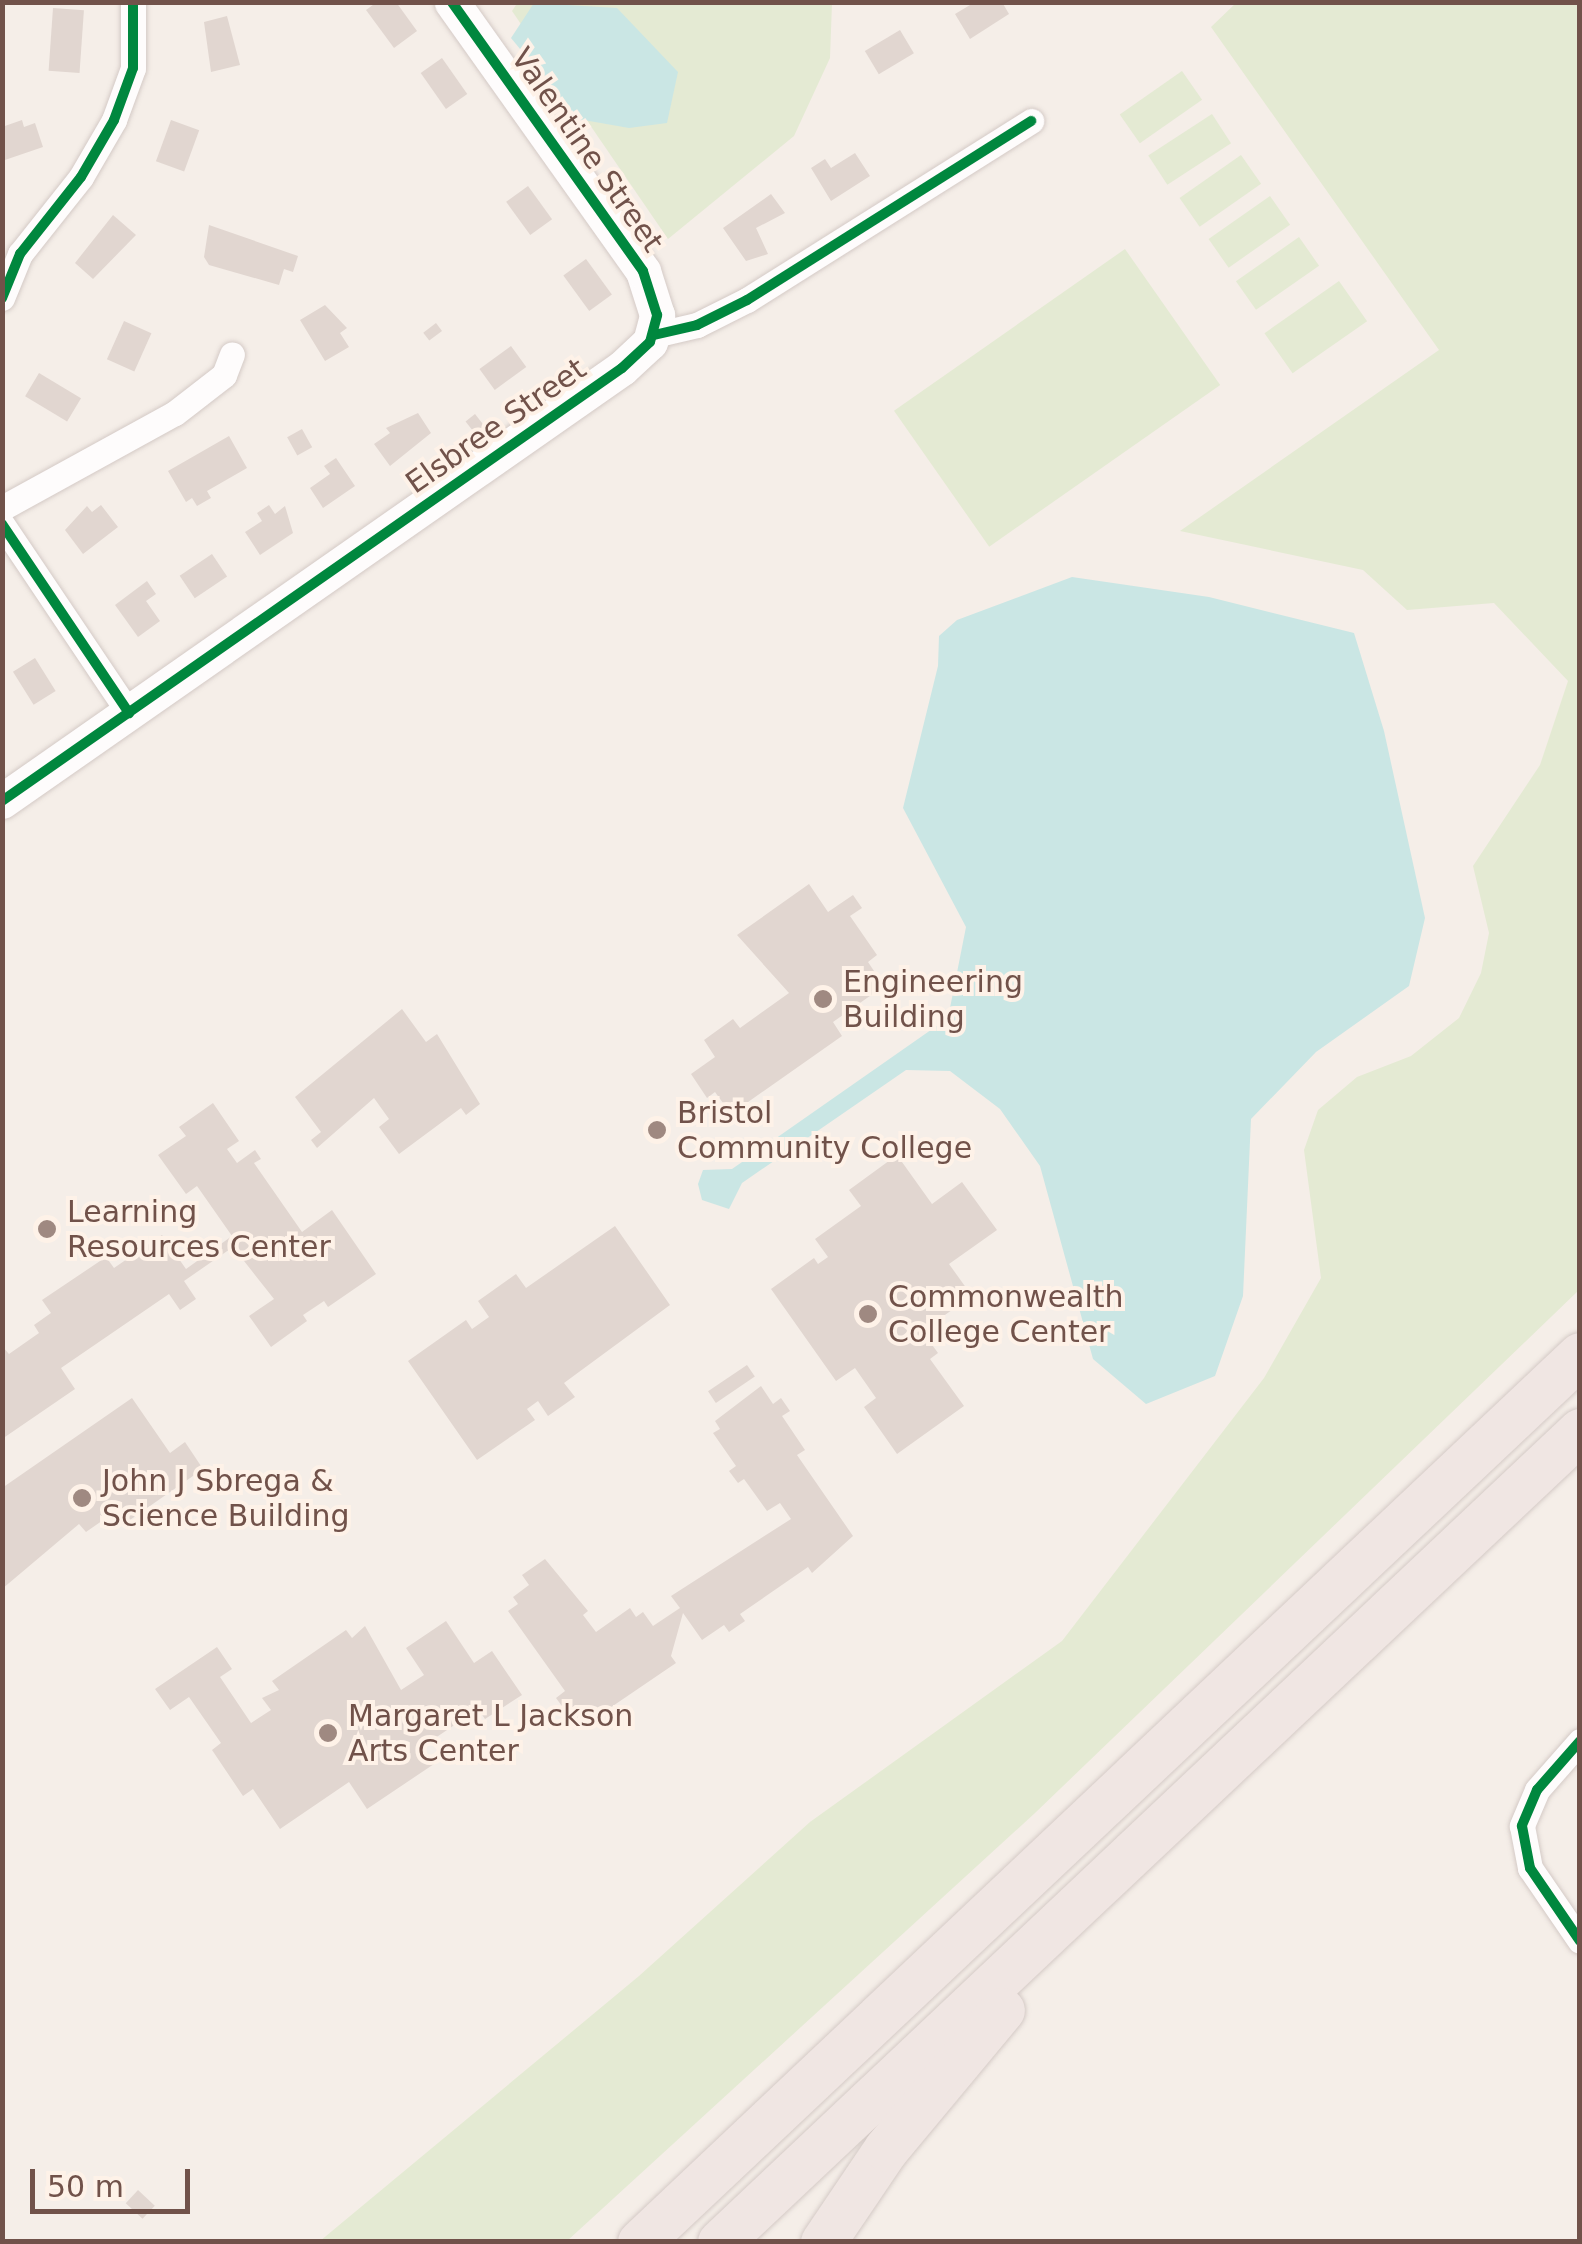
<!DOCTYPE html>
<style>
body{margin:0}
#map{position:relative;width:1582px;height:2244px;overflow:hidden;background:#f5eee8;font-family:"DejaVu Sans",sans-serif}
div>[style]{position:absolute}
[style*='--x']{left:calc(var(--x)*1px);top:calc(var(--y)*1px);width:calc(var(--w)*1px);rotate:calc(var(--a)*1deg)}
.green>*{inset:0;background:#e4ead3;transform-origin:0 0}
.water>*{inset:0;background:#cae6e4}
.building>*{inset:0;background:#e1d6d0;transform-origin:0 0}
.roads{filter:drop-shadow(0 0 2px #d4cac6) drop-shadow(0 0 2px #d4cac6)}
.street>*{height:25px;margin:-12.5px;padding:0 12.5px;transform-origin:12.5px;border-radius:12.5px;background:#fefcfc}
.secondary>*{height:35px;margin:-17.5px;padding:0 17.5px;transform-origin:17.5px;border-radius:17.5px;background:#fefcfc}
.highway>*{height:45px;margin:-22.5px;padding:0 22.5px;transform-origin:22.5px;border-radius:22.5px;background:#f0e6e3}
.cycleway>*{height:10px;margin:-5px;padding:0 5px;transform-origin:5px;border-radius:5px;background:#00873e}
.dots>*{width:28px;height:28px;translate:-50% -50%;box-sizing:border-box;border:5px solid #fef2e8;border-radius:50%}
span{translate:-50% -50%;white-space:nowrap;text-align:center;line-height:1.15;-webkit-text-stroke:8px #fef2e8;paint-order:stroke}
.street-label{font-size:30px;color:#71524a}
.poi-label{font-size:30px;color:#71524a}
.left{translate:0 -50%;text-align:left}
.frame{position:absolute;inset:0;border:5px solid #71524a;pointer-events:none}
.scale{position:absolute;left:30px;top:2169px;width:160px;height:45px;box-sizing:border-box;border:5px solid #71524a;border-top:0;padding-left:12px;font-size:30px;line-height:35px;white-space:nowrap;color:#71524a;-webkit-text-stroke:8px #fef2e8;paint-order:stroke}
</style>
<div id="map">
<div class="green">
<div style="clip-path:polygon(518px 2px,832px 3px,830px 58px,794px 136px,668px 239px,512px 11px)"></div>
<div style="clip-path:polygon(1236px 3px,1579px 3px,1579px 1290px,1035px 1813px,567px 2241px,320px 2241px,639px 1976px,810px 1822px,1062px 1641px,1264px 1378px,1321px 1278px,1304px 1150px,1318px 1110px,1357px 1077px,1411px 1056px,1459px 1018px,1481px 973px,1489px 933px,1473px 866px,1540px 765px,1568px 681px,1494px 603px,1407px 610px,1363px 570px,1180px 531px,1439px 350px,1211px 27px)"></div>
<div style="left:1182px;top:71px;width:35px;height:76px;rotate:55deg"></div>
<div style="left:1212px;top:114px;width:35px;height:76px;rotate:57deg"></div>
<div style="left:1241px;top:155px;width:35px;height:75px;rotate:55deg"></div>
<div style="left:1270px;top:196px;width:35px;height:75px;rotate:55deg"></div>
<div style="left:1299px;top:237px;width:35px;height:77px;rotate:55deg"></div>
<div style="left:1125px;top:249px;width:166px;height:282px;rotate:55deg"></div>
<div style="left:1339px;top:281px;width:49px;height:91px;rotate:55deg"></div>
</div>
<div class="water">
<div style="clip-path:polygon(534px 3px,617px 8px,678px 72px,667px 123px,629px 128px,578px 119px,511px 38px)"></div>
<div style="clip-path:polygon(1072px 577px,1209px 597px,1354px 633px,1384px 731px,1425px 918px,1409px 986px,1316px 1052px,1251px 1119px,1243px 1296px,1215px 1376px,1146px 1404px,1093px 1359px,1040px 1166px,1000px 1109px,950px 1071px,906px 1070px,742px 1183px,729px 1209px,702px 1200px,698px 1184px,703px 1170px,732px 1169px,948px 1018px,966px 927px,903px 808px,938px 666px,939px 636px,957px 620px)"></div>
</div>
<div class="building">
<div style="clip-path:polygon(377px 2px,396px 2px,417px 31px,394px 48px,366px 10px)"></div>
<div style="clip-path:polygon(975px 2px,1002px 2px,1009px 14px,970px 39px,955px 14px)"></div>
<div style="left:53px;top:8px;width:31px;height:63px;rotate:4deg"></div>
<div style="clip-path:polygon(227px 16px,240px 65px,211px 72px,204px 22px)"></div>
<div style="left:900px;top:30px;width:27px;height:41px;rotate:59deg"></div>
<div style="left:442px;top:58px;width:44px;height:26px;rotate:55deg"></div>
<div style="clip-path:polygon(22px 120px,24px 127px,35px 123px,43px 147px,2px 161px,2px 127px)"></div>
<div style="left:171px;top:120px;width:30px;height:44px;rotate:20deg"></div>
<div style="clip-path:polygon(855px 153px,870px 176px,831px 201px,811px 168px,825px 159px,831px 168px)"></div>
<div style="left:528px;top:186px;width:41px;height:27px;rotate:54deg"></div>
<div style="clip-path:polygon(771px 194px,785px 213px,756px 228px,768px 254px,746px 261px,723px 228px)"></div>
<div style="clip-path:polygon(113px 215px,136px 235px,93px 279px,75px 263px)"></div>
<div style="clip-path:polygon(209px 225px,298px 256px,293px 272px,284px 269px,279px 285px,209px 265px,204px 257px)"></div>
<div style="left:586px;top:259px;width:44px;height:28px;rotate:54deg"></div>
<div style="clip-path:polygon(325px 305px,347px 328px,340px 333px,349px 347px,325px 361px,300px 320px)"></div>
<div style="left:124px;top:321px;width:30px;height:42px;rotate:24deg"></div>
<div style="left:436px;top:323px;width:10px;height:16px;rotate:53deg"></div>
<div style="left:511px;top:346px;width:26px;height:39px;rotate:54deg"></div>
<div style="left:39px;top:373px;width:49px;height:27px;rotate:31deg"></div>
<div style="clip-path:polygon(418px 413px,431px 433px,390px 466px,374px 444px,390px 433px,386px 428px)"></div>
<div style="left:475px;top:414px;width:23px;height:12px;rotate:52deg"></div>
<div style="left:302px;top:429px;width:21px;height:17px;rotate:61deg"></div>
<div style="clip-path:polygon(229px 436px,247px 468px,207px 491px,211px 498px,197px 506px,192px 498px,186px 502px,168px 471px)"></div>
<div style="clip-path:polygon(336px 458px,355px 486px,323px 508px,310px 488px,330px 474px,324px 466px)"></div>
<div style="clip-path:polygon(101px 505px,118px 527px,83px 554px,65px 530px,87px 506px,92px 512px)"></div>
<div style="clip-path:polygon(269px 505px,275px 514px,285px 506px,293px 533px,260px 555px,245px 532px,262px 521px,257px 513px)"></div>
<div style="left:212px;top:554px;width:27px;height:39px;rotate:56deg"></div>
<div style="clip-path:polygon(147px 581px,156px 594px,146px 601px,160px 621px,138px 637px,115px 605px)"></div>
<div style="left:35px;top:658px;width:39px;height:26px;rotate:58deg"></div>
<div style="clip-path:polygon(809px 884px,828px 912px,853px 895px,862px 908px,850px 916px,877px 955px,868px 962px,884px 986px,833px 1022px,842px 1036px,731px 1114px,715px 1092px,707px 1098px,691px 1074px,715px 1057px,704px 1040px,733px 1019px,740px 1028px,789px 993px,737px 935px)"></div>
<div style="clip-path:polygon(402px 1009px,426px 1042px,437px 1034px,480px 1104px,466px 1115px,461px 1108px,399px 1154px,379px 1127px,389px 1119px,374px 1098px,317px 1148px,311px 1140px,321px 1132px,295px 1097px)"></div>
<div style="clip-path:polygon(213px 1103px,239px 1141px,227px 1149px,237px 1163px,255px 1150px,261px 1159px,254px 1163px,302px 1232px,332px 1210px,376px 1274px,328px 1307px,324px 1301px,303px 1315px,307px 1321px,271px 1347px,249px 1316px,274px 1299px,233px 1247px,184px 1281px,196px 1299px,180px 1310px,169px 1294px,61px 1368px,75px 1389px,2px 1439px,2px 1346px,9px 1354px,39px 1333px,34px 1325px,51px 1313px,42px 1300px,106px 1257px,114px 1268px,162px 1235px,186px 1269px,232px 1236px,197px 1186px,186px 1194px,158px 1155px,186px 1136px,179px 1127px)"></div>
<div style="clip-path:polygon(897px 1155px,932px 1204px,962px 1182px,997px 1230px,949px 1264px,972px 1296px,922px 1331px,938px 1353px,930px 1359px,964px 1406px,897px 1454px,864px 1407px,876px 1398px,855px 1368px,836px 1381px,771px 1289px,814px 1258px,818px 1264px,828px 1257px,815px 1239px,861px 1206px,849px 1190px)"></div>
<div style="clip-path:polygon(615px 1226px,670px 1305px,564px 1383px,575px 1397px,548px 1416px,538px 1401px,527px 1409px,535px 1420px,477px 1460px,408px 1361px,466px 1320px,472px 1329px,489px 1317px,478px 1301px,516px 1274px,526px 1288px)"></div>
<div style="left:747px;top:1365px;width:14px;height:47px;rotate:56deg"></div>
<div style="clip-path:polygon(761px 1386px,773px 1404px,781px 1398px,790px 1411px,782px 1416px,805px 1450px,797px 1455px,853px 1536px,812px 1573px,808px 1567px,740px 1614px,745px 1621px,729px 1632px,724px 1625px,702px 1640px,683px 1613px,671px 1656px,676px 1663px,579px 1729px,556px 1698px,565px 1691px,508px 1611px,518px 1604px,513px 1597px,529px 1585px,522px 1575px,545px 1559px,588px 1611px,583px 1615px,596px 1632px,630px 1608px,636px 1617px,643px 1612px,653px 1626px,680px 1608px,671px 1596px,791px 1519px,780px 1503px,767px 1511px,744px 1479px,738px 1483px,729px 1471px,736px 1466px,713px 1433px,720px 1429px,715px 1421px)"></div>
<div style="clip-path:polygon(132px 1398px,170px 1453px,185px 1442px,203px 1469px,127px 1522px,119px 1509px,86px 1532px,79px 1524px,2px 1589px,2px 1488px)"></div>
<div style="clip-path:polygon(446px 1621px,474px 1663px,492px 1651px,522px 1695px,485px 1719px,478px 1709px,422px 1747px,434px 1764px,367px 1809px,349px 1782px,280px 1829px,253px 1789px,243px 1796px,212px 1750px,221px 1743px,189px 1697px,170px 1710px,155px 1689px,217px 1647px,232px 1669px,220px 1677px,251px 1723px,271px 1710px,262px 1698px,279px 1690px,272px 1681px,346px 1630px,352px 1638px,365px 1626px,401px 1690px,424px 1675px,406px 1648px)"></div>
<div style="left:138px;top:2190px;width:23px;height:18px;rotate:43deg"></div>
</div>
<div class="roads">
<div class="street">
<div style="--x:2;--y:298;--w:48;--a:-67.8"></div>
<div style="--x:20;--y:254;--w:98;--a:-51.6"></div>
<div style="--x:81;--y:177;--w:66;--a:-59.9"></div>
<div style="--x:114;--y:120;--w:55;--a:-69.9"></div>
<div style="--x:133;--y:68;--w:66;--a:-90"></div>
<div style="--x:654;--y:335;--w:44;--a:-13.1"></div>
<div style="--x:697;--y:325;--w:56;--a:-26.6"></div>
<div style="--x:747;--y:300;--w:336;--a:-32.2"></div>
<div style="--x:2;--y:508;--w:197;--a:-28.8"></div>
<div style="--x:175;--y:413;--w:62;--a:-37.8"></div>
<div style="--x:224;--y:375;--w:22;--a:-69"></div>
<div style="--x:2;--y:524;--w:228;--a:56.1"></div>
<div style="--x:1580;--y:1741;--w:65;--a:131.3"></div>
<div style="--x:1537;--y:1790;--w:39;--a:113"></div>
<div style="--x:1522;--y:1826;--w:43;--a:79.2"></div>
<div style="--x:1530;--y:1868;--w:88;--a:55.6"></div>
</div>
<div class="secondary">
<div style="--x:2;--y:801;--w:756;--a:-34.93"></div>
<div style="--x:622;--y:368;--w:38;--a:-43"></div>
<div style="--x:650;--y:342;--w:28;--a:-75"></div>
<div style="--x:657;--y:315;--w:46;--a:-107.7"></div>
<div style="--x:643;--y:271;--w:330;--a:-125.4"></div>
</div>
<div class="highway">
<div style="--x:640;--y:2242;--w:1292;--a:-43.34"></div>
<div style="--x:720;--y:2242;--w:1182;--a:-43.32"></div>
<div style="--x:823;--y:2242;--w:112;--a:-55.9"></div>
<div style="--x:886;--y:2149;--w:181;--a:-50.2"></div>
</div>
</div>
<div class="cycleway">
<div style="--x:2;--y:298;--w:48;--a:-67.8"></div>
<div style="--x:20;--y:254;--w:98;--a:-51.6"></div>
<div style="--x:81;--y:177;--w:66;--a:-59.9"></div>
<div style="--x:114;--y:120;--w:55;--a:-69.9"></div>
<div style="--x:133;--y:68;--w:66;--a:-90"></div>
<div style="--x:654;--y:335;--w:44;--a:-13.1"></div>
<div style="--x:697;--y:325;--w:56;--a:-26.6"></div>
<div style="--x:747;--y:300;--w:336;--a:-32.2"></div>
<div style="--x:2;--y:524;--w:228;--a:56.1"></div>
<div style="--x:2;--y:801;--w:756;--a:-34.93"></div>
<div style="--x:622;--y:368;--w:38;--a:-43"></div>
<div style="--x:650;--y:342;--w:28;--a:-75"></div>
<div style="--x:657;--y:315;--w:46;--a:-107.7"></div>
<div style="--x:643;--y:271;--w:330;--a:-125.4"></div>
<div style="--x:1580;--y:1741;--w:65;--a:131.3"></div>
<div style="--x:1537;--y:1790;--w:39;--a:113"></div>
<div style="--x:1522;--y:1826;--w:43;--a:79.2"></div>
<div style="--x:1530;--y:1868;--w:88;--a:55.6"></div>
</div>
<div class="dots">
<div style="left:823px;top:999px;background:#9f8981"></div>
<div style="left:657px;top:1130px;background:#9f8981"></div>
<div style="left:47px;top:1229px;background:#9f8981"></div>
<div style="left:868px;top:1314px;background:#9f8981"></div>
<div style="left:82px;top:1498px;background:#9f8981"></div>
<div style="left:328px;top:1733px;background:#9f8981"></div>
</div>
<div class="street-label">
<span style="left:587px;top:150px;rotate:55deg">Valentine Street</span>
<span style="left:496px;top:426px;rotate:-35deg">Elsbree Street</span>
</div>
<div class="poi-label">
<span class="left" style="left:843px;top:999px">Engineering<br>Building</span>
<span class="left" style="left:677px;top:1130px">Bristol<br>Community College</span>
<span class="left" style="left:67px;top:1229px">Learning<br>Resources Center</span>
<span class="left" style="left:888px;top:1314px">Commonwealth<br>College Center</span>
<span class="left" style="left:102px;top:1498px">John J Sbrega &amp;<br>Science Building</span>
<span class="left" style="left:348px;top:1733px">Margaret L Jackson<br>Arts Center</span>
</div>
<div class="frame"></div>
<div class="scale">50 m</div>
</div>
